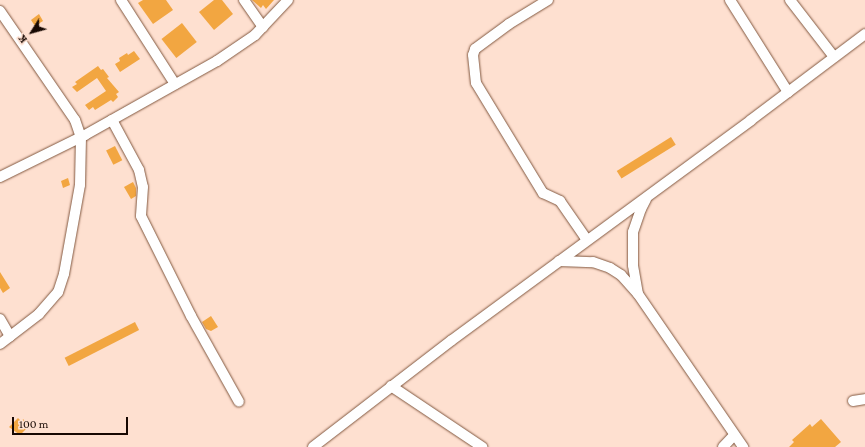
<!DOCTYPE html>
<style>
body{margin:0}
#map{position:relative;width:865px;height:447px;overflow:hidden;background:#fee0d0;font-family:"Crimson Pro",serif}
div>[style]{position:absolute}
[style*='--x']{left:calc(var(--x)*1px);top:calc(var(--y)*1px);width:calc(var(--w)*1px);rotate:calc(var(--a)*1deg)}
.building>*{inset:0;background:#f2a641;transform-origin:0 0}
.roads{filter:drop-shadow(0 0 1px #825840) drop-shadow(0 0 1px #825840)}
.minor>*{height:10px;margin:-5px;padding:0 5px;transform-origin:5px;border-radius:5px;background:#fff}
span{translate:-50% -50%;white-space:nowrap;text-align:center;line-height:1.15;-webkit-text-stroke:3px #fee0d0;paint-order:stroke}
.north{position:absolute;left:12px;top:12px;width:40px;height:40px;-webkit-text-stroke:3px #fee0d0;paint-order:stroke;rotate:233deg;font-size:11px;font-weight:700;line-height:16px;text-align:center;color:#170802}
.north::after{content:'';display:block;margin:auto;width:14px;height:18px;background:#170802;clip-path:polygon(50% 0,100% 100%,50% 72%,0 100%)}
.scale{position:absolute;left:12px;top:417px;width:116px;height:18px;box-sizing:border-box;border:2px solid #170802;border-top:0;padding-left:5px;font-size:12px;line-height:14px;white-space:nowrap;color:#170802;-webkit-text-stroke:3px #fee0d0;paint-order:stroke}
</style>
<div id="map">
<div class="building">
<div style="clip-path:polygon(143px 0,166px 0,173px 10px,153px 24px,138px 3px)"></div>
<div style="clip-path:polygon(214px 0,222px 0,233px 14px,214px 30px,199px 12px)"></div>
<div style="clip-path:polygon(252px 0,274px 0,266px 9px,263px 5px,261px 8px)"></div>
<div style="clip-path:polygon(39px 14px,43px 21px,35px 26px,31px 20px)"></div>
<div style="left:182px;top:23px;width:24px;height:26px;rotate:52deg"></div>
<div style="clip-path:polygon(134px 51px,140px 59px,120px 72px,115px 64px,120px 61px,119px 58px,127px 53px,128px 55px)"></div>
<div style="clip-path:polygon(98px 66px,101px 70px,103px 69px,109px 77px,107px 78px,119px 92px,116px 94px,118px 97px,113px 102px,111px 100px,95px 110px,93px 107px,89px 110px,85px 105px,106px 91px,97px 78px,77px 92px,72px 87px,77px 84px,75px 82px)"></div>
<div style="left:671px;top:137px;width:9px;height:64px;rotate:58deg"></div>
<div style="left:115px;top:146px;width:16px;height:10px;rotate:63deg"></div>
<div style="clip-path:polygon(68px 178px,70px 185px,63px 188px,61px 181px)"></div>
<div style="clip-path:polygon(133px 182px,136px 188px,136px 196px,131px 199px,124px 187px)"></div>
<div style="clip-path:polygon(0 272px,10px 288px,3px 293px,0 288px)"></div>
<div style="clip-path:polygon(211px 316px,218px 327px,211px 331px,206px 329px,202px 322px)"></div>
<div style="left:135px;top:322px;width:9px;height:79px;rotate:63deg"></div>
<div style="clip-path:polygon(18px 418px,21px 421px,23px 419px,30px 425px,20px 435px,9px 427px)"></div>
<div style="clip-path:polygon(821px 419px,841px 442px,835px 447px,789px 447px,794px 442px,792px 440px,810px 424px,812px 427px)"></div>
</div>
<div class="roads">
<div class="minor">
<div style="--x:121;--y:0;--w:100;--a:57.3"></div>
<div style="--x:244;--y:0;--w:33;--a:55"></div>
<div style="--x:548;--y:0;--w:46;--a:148.4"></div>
<div style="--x:509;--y:24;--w:42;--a:143.7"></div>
<div style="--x:475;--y:49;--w:6;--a:108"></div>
<div style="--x:473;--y:55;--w:28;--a:84"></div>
<div style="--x:476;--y:83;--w:129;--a:58.7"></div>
<div style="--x:543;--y:193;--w:19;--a:25"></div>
<div style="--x:560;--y:201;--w:47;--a:55.3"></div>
<div style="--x:730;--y:0;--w:109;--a:57.8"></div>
<div style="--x:790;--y:0;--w:72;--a:52.3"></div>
<div style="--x:0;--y:11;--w:132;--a:55.5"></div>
<div style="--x:75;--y:120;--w:18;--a:71"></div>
<div style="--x:81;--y:137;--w:48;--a:91.2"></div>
<div style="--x:80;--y:185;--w:90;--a:100.2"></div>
<div style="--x:64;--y:274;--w:19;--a:108"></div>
<div style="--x:58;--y:292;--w:29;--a:131"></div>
<div style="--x:39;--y:314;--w:49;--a:142.4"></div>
<div style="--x:112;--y:120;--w:57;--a:61.6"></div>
<div style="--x:139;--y:170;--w:17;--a:77"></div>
<div style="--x:143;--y:187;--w:29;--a:94"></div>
<div style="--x:141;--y:216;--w:112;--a:63.4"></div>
<div style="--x:191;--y:316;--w:98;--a:60.8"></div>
<div style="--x:0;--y:177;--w:95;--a:-26.3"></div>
<div style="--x:85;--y:135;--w:151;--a:-29.3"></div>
<div style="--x:217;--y:61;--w:46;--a:-34.4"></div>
<div style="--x:255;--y:35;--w:48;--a:-46.7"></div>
<div style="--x:559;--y:261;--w:34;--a:2"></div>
<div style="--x:593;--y:262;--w:18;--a:19"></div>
<div style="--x:610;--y:268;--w:13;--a:32"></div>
<div style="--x:621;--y:275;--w:25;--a:48"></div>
<div style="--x:638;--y:294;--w:186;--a:55.5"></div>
<div style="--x:638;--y:294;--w:29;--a:-100"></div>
<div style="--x:633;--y:265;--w:33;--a:-90"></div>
<div style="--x:633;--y:232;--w:24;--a:-71"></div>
<div style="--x:641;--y:209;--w:11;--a:-63"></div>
<div style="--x:0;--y:319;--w:20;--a:60"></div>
<div style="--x:391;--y:386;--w:110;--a:33.8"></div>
<div style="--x:853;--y:401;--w:12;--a:-9"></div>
<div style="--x:313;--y:447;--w:175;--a:-37.6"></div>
<div style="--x:452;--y:340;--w:371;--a:-36.3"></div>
<div style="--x:751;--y:120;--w:143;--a:-37"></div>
<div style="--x:723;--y:447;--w:16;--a:-47"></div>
</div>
</div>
<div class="north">K</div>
<div class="scale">100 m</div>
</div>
